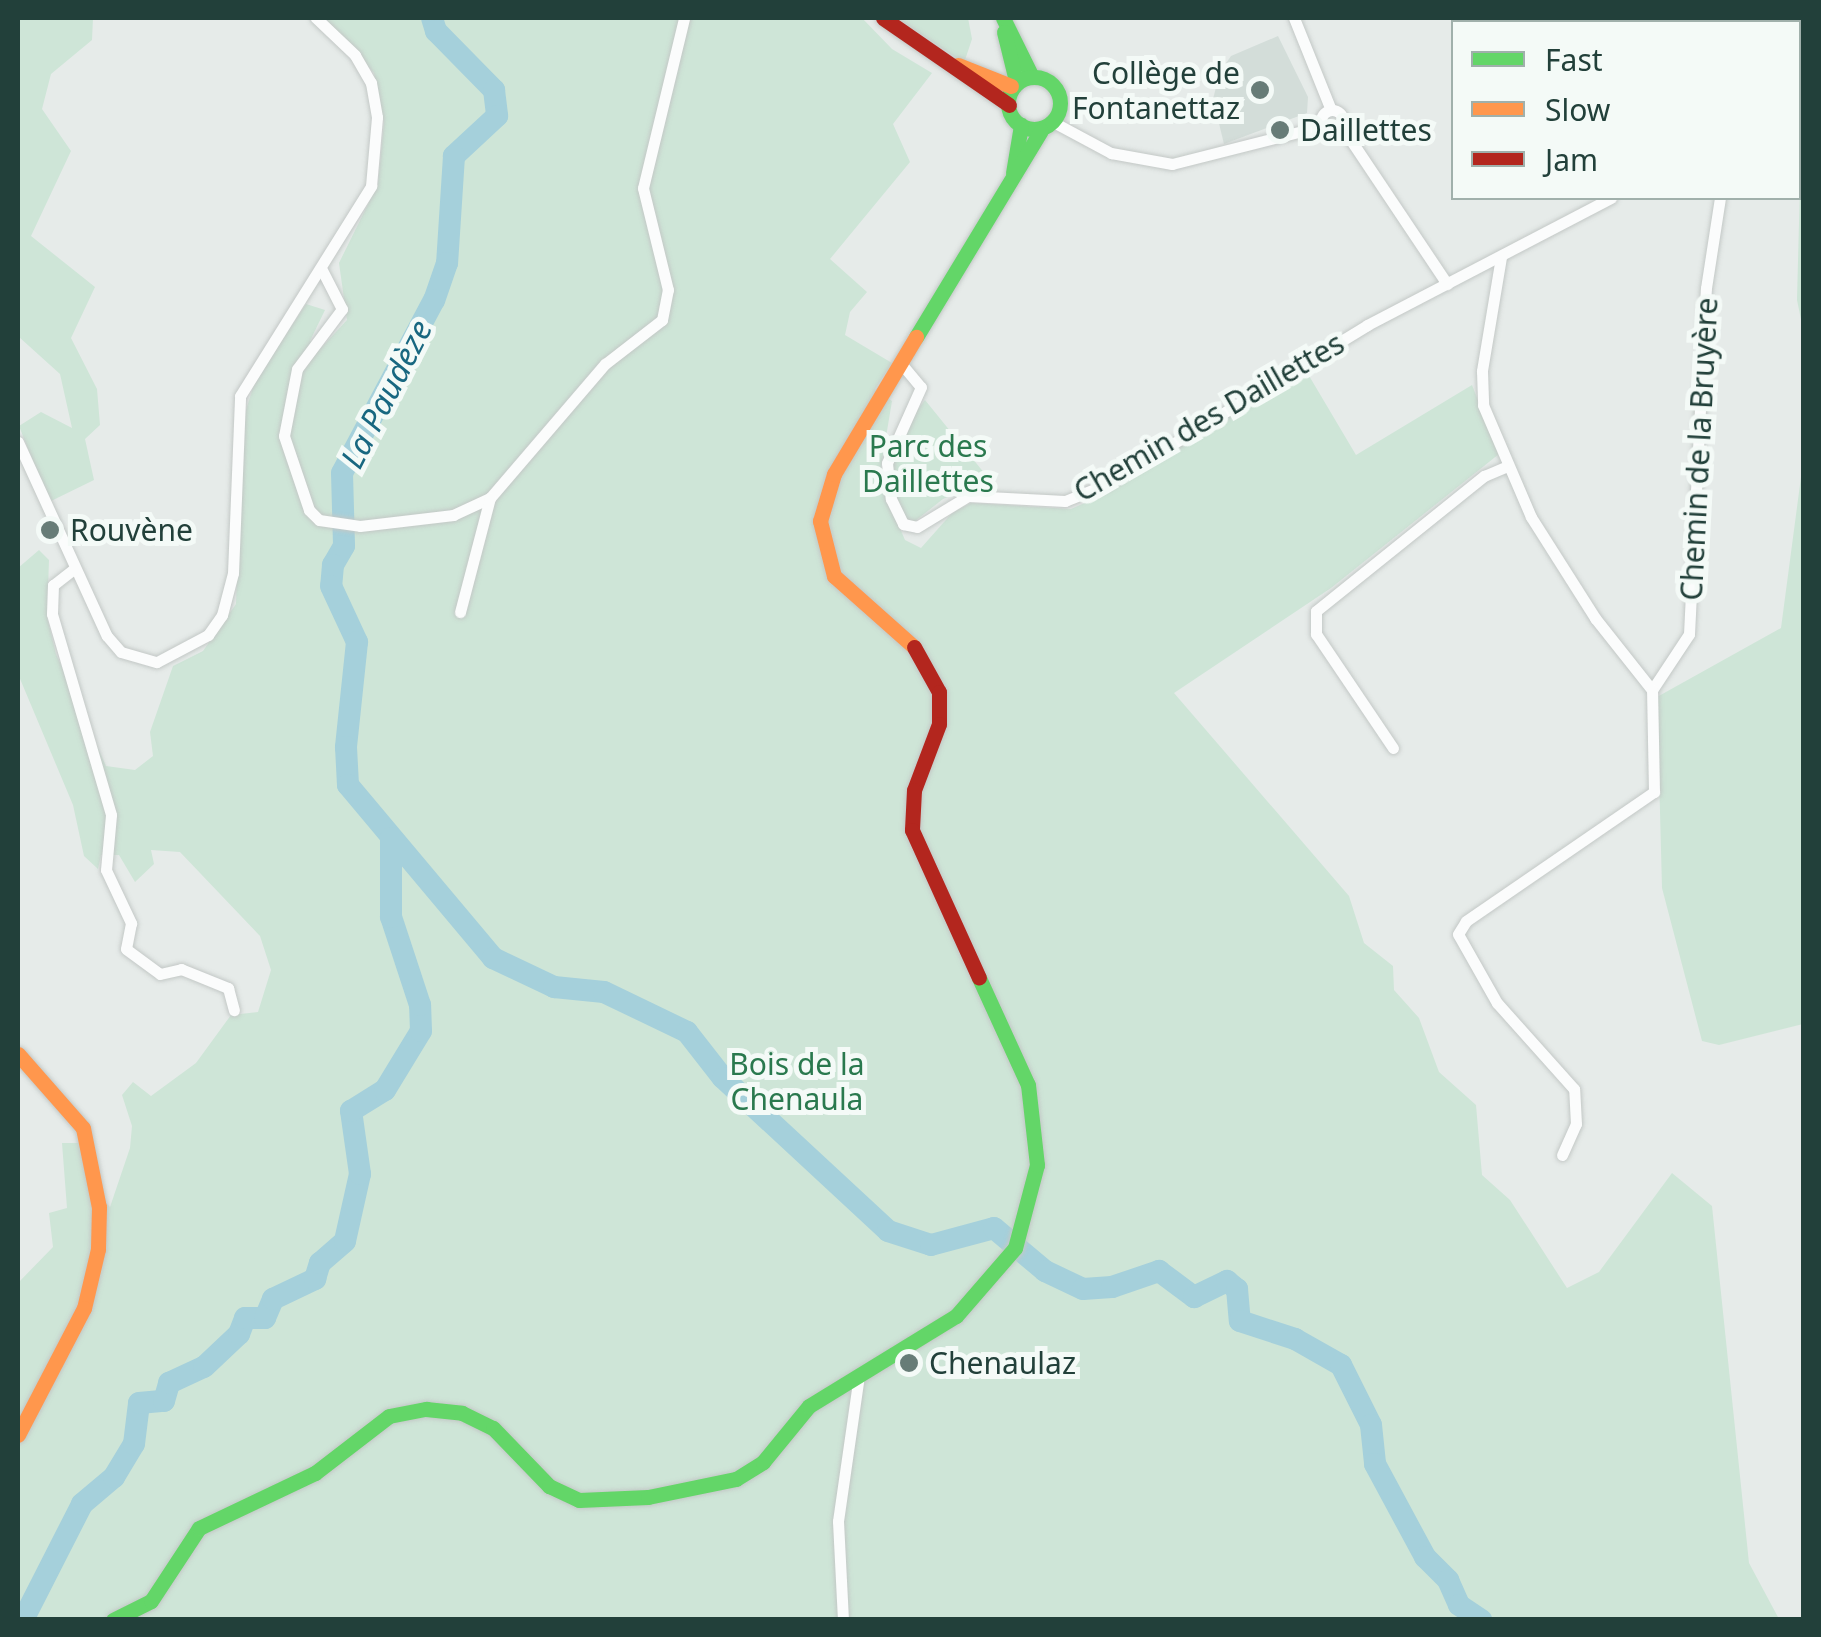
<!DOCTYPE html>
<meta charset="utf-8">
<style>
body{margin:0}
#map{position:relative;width:1821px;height:1637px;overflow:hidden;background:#e6ebe9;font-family:"Noto Sans",sans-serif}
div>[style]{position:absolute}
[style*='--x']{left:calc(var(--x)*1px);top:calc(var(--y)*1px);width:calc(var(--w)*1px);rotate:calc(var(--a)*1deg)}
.built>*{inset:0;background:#d3ddd9}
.green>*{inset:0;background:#cee5d7}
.river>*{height:22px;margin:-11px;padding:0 11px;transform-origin:11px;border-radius:11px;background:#a5d0db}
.roads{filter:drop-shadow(0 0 2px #c3c8c6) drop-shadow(0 0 2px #c3c8c6)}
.street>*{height:11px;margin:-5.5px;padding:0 5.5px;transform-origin:5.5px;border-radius:5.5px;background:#fbfcfc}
.street>.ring{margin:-5.5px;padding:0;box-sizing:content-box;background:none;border:11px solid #fbfcfc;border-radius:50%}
.fast>*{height:15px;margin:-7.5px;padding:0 7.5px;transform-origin:7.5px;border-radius:7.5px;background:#63d668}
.fast>.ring{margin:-7.5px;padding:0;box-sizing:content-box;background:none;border:15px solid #63d668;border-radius:50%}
.slow>*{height:15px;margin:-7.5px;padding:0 7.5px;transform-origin:7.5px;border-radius:7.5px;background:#ff974d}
.jam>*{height:15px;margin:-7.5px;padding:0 7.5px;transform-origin:7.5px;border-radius:7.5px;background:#b3261e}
.dots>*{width:28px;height:28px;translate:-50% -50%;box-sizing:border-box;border:5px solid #f4faf7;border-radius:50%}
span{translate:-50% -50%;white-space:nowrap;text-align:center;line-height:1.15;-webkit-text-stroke:10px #f4faf7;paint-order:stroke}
.poi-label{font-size:30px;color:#22403a}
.right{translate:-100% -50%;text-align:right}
.left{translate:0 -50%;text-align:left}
.street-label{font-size:30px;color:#22403a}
.park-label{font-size:30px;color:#2a794e}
.water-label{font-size:32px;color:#186780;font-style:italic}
.frame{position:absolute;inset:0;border:20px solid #22403a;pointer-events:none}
.legend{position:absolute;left:1451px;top:20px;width:350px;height:180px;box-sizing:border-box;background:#f4faf7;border:2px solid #a0b0ab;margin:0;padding:12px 18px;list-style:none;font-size:30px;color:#22403a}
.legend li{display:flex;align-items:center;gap:20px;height:50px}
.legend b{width:50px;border:2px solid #a0b0ab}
</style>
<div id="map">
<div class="built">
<div style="clip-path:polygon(1278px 36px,1308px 97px,1307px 113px,1224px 144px,1213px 99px,1220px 72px,1231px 56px)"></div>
</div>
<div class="green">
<div style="clip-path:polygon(18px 18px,93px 18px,92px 40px,51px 74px,42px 109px,71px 151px,31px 236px,95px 287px,71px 338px,97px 389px,100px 425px,85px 439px,94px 480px,49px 502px,19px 426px,41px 412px,72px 428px,60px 374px,19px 337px)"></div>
<div style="clip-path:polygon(324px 18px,862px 18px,892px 49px,932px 73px,893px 124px,910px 162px,830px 259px,867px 292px,850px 312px,845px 335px,892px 363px,875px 389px,892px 401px,879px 479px,905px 540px,921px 548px,952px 513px,971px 503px,1071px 509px,1098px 497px,1305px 369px,1356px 455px,1472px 385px,1499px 454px,1331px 588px,1174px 693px,1349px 896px,1364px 943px,1393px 966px,1394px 990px,1419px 1018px,1439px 1072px,1476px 1105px,1482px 1175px,1510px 1200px,1567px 1288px,1599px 1272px,1672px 1173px,1712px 1206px,1749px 1563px,1779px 1619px,18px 1619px,18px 1283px,53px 1247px,49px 1213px,67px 1208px,62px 1143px,79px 1143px,88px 1183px,110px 1207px,130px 1148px,132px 1126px,122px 1095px,133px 1082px,151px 1096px,196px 1063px,231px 1015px,258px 1012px,271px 970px,260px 936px,180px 852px,151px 850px,154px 864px,135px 882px,119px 855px,101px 855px,98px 869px,84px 856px,73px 805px,18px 674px,18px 568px,39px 550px,49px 560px,47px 617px,56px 654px,106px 766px,135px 770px,153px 756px,150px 732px,173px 666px,203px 651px,236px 604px,242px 423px,255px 381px,306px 304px,325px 310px,310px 341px,321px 348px,347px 320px,339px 263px,378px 184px,384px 123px,374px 73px)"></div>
<div style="clip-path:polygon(897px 18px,968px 18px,972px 39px,964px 63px)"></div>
<div style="clip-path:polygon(1803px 69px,1803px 329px,1797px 300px)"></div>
<div style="clip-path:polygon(925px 400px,998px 490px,965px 490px,943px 499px,910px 525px,897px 505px,892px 467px,899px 435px)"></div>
<div style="clip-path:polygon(1803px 462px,1803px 1024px,1719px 1045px,1702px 1041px,1662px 888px,1657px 697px,1781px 628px)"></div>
</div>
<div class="river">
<div style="--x:432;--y:18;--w:14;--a:73"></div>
<div style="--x:436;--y:31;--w:83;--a:45.5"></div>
<div style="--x:494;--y:90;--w:26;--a:83"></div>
<div style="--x:497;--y:116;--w:59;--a:137.1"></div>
<div style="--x:454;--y:156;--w:107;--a:93.7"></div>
<div style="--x:447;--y:263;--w:39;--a:109"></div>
<div style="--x:434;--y:300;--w:196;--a:118"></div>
<div style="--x:342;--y:473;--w:73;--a:88.4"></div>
<div style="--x:344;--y:546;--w:22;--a:120"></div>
<div style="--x:333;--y:565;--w:21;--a:95"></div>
<div style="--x:331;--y:586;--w:62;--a:65.1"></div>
<div style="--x:357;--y:642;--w:106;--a:96"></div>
<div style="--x:346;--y:747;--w:38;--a:87"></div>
<div style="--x:348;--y:785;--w:226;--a:50"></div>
<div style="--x:493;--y:958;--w:68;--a:25.4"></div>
<div style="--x:554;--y:987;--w:50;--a:5.7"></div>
<div style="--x:604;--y:992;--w:92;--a:25.7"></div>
<div style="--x:687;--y:1032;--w:58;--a:52"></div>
<div style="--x:723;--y:1078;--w:225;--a:42.8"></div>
<div style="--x:888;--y:1231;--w:45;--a:18"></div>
<div style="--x:931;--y:1245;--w:65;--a:-15.1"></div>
<div style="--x:994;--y:1228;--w:67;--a:40.1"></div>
<div style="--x:1045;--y:1271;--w:42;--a:25.3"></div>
<div style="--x:1083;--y:1289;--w:29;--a:-4"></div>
<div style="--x:1112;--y:1287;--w:50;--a:-18.8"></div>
<div style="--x:1159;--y:1271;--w:44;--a:36.6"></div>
<div style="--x:1194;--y:1297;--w:37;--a:-26"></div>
<div style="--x:1227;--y:1281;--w:13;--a:39"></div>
<div style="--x:1237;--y:1289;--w:32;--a:85"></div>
<div style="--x:1240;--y:1321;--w:58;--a:18.1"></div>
<div style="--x:1295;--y:1339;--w:53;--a:29.5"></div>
<div style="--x:1341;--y:1365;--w:67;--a:63.4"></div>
<div style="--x:1371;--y:1425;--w:39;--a:84"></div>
<div style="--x:1375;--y:1464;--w:106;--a:61.7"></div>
<div style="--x:1425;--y:1557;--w:33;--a:45"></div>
<div style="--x:1448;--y:1580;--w:27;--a:66"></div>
<div style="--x:1459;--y:1605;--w:27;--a:34"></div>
<div style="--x:23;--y:1620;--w:130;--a:-63"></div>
<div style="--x:82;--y:1504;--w:42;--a:-40.2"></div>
<div style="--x:114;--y:1477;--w:39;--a:-59"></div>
<div style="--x:134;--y:1444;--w:41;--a:-83"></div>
<div style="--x:139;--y:1403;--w:25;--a:-5"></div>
<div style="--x:164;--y:1401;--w:19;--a:-74"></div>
<div style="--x:169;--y:1383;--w:38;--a:-25"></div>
<div style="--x:204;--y:1367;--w:48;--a:-43.3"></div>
<div style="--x:239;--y:1334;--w:17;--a:-69"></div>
<div style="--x:245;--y:1318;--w:20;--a:0"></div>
<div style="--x:265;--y:1318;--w:21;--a:-67"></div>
<div style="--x:273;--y:1299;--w:47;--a:-25.5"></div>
<div style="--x:315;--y:1279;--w:17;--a:-73"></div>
<div style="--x:320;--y:1263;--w:33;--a:-41"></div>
<div style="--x:345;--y:1241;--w:69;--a:-77.4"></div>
<div style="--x:360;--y:1174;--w:64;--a:-98.1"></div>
<div style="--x:351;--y:1111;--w:40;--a:-32"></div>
<div style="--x:385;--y:1090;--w:69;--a:-58.6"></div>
<div style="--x:421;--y:1031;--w:26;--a:-92"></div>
<div style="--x:420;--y:1005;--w:93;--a:-108.2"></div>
<div style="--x:391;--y:917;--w:79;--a:-90"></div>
</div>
<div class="roads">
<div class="street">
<div style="--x:1294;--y:18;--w:99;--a:68.1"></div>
<div style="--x:1601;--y:18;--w:4;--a:76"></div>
<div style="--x:1734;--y:18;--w:4;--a:76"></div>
<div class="ring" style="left:1321px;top:110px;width:11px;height:11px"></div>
<div style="--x:1055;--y:123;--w:64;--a:28.2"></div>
<div style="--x:1111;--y:153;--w:62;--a:10.2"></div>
<div style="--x:1172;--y:164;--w:155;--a:-14.2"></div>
<div style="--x:1342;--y:127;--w:189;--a:56.2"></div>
<div style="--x:1501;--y:257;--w:116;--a:99.5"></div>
<div style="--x:1482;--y:371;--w:34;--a:88"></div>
<div style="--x:1483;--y:405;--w:122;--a:66.8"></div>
<div style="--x:1531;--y:517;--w:120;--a:57.6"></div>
<div style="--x:1595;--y:618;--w:92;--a:51.6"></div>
<div style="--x:322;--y:270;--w:44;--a:62.9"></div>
<div style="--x:342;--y:309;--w:75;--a:126.9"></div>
<div style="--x:297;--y:369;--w:68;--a:101"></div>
<div style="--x:284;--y:436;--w:78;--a:71.3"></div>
<div style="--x:309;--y:510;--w:14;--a:45"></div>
<div style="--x:319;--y:520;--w:41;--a:8.3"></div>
<div style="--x:360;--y:526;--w:94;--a:-6.7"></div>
<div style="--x:453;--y:515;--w:41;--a:-24.7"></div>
<div style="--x:490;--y:498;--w:177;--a:-49.4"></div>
<div style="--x:605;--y:364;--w:72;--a:-37.7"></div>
<div style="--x:662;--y:320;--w:31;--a:-79"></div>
<div style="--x:668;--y:290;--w:105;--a:-103.8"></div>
<div style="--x:643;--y:188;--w:175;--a:-76.4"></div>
<div style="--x:904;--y:367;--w:26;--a:50"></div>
<div style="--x:921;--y:387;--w:83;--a:114.1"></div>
<div style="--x:887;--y:463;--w:36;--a:84"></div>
<div style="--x:891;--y:499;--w:28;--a:64"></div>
<div style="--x:903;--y:524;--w:14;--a:12"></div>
<div style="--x:917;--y:527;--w:60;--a:-31.3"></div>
<div style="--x:968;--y:496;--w:97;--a:3"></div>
<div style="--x:1065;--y:501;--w:45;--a:-22"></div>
<div style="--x:1107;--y:484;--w:305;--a:-31.4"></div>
<div style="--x:1367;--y:325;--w:275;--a:-27.5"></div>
<div style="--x:18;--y:442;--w:213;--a:65.4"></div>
<div style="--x:107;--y:636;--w:21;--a:49"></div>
<div style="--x:121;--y:652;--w:37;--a:16"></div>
<div style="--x:157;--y:662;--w:58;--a:-27.9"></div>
<div style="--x:208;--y:635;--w:24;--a:-55"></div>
<div style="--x:222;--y:615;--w:43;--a:-75.3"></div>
<div style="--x:233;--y:573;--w:177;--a:-87.7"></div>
<div style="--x:240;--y:396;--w:248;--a:-58"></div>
<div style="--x:371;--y:186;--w:69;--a:-85"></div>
<div style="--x:377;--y:117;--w:35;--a:-100"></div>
<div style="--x:371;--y:83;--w:32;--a:-120"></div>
<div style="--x:355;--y:55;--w:54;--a:-136.5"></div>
<div style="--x:75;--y:568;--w:28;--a:142"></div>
<div style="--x:53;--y:585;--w:29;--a:92"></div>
<div style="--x:52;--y:614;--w:209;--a:73.6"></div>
<div style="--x:111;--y:815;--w:55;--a:95.2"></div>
<div style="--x:106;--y:870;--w:59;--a:64.7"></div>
<div style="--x:131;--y:923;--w:26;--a:101"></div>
<div style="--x:126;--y:949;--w:42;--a:36.3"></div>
<div style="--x:160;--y:974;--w:22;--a:-13"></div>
<div style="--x:181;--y:969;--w:51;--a:22"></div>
<div style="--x:228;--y:988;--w:23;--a:75"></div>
<div style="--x:460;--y:612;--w:118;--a:-75.3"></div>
<div style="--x:1652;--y:690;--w:67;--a:-56.5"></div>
<div style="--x:1689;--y:634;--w:346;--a:-87.2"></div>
<div style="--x:1706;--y:288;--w:91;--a:-81.2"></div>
<div style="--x:1393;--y:748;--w:138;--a:-124"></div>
<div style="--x:1316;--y:634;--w:23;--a:-90"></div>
<div style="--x:1316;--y:611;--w:216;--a:-38.8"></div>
<div style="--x:1484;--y:476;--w:25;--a:-23"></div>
<div style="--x:1562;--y:1155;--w:34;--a:-66"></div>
<div style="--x:1576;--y:1124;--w:35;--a:-93"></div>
<div style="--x:1574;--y:1089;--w:115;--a:-131.8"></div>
<div style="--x:1497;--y:1003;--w:79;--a:-119.5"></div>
<div style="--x:1458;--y:934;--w:15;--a:-58"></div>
<div style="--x:1466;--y:921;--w:228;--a:-34.5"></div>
<div style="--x:1654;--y:792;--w:102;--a:-91.1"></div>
<div style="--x:843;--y:1620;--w:99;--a:-92.9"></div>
<div style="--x:838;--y:1521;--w:148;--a:-81.8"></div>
</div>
<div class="fast">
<div style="--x:1003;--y:18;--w:64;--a:63.8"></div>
<div style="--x:1004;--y:32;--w:50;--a:76.2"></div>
<div class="ring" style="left:1008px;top:77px;width:37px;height:37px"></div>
<div style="--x:1013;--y:173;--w:49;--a:-80.5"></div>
<div style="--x:916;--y:337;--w:241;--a:-58.8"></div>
<div style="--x:113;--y:1620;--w:42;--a:-26.6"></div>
<div style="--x:151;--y:1601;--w:87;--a:-56.7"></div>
<div style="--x:199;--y:1528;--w:128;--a:-25.4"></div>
<div style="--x:315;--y:1473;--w:93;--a:-37.6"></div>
<div style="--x:389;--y:1416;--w:38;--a:-11"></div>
<div style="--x:426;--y:1409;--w:36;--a:6"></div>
<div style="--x:462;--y:1413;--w:34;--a:26"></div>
<div style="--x:493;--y:1428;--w:81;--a:46"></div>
<div style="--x:549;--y:1486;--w:33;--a:25"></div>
<div style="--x:579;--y:1500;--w:69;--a:-2.5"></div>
<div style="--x:648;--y:1497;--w:90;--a:-11.6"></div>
<div style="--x:736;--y:1479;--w:32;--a:-32"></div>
<div style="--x:763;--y:1462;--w:72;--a:-50.6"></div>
<div style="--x:809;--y:1406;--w:172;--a:-31.5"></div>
<div style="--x:956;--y:1316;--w:90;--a:-49.1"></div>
<div style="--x:1015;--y:1248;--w:86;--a:-75.2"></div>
<div style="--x:1037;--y:1165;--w:81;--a:-96.4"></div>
<div style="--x:1028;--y:1085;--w:118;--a:-114.6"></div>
</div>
<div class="slow">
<div style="--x:958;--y:65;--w:57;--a:21.6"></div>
<div style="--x:914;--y:647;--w:107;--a:-138.4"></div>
<div style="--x:834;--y:576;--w:57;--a:-104.3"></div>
<div style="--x:820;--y:521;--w:49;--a:-73.4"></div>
<div style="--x:834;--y:474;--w:160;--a:-59.1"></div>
<div style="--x:18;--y:1054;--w:98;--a:48.7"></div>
<div style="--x:83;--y:1128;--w:81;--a:78.6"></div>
<div style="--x:99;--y:1207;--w:42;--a:91.4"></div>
<div style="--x:98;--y:1249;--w:61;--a:103.3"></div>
<div style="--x:84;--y:1308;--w:143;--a:117.5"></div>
</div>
<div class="jam">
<div style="--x:883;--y:18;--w:153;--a:34.6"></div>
<div style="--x:914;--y:647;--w:51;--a:60.9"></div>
<div style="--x:939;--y:692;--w:32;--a:90"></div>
<div style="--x:939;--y:724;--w:71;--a:110.7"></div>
<div style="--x:914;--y:790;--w:40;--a:92.9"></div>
<div style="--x:912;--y:830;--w:162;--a:65.6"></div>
</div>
</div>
<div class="dots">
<div style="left:1260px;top:90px;background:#677c77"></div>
<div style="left:1280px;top:130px;background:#677c77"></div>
<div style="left:50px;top:530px;background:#677c77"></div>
<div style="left:909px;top:1363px;background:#677c77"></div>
</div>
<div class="poi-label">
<span class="right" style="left:1240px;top:90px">Collège de<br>Fontanettaz</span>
<span class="left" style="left:1300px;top:130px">Daillettes</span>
<span class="left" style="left:70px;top:530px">Rouvène</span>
<span class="left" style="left:929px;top:1363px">Chenaulaz</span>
</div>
<div class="street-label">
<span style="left:1209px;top:417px;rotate:-30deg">Chemin des Daillettes</span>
<span style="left:1699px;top:449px;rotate:-87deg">Chemin de la Bruyère</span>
</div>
<div class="park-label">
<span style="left:928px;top:463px">Parc des<br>Daillettes</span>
<span style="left:797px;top:1081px">Bois de la<br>Chenaula</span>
</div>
<div class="water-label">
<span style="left:386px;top:394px;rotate:-63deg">La Paudèze</span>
</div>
<div class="frame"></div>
<ul class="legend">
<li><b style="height:12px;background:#63d668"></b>Fast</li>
<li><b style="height:12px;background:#ff974d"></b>Slow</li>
<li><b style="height:12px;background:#b3261e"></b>Jam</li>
</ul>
</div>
